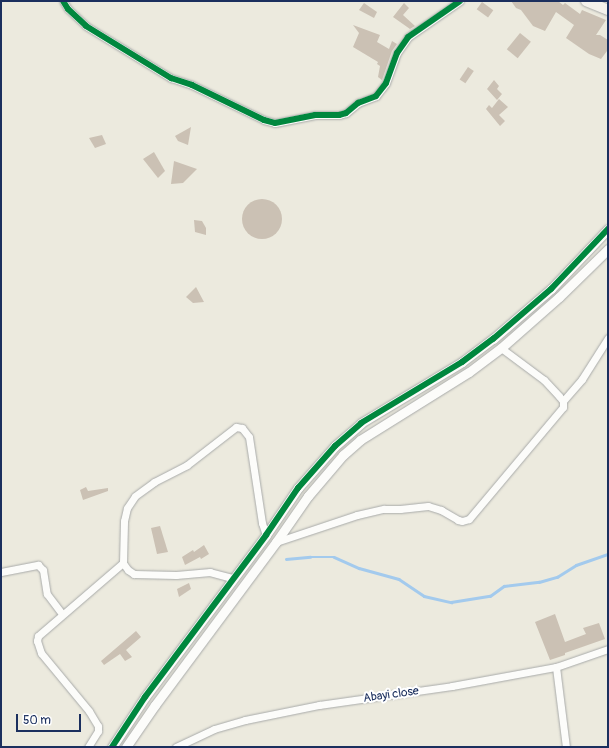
<!DOCTYPE html>
<style>
body{margin:0}
#map{position:relative;width:609px;height:748px;overflow:hidden;background:#eceade;font-family:Pangolin,sans-serif}
div>[style]{position:absolute}
[style*='--x']{left:calc(var(--x)*1px);top:calc(var(--y)*1px);width:calc(var(--w)*1px);rotate:calc(var(--a)*1deg)}
.stream>*{height:2.5px;margin:-1.25px;padding:0 1.25px;transform-origin:1.25px;border-radius:1.25px;background:#a3caed}
.building>*{inset:0;background:#cbc1b4;transform-origin:0 0}
.round{border-radius:50%}
.roads{filter:drop-shadow(0 0 1px #a8aaa9) drop-shadow(0 0 1px #a8aaa9)}
.minor>*{height:7px;margin:-3.5px;padding:0 3.5px;transform-origin:3.5px;border-radius:3.5px;background:#fcfcfa}
.tertiary>*{height:9px;margin:-4.5px;padding:0 4.5px;transform-origin:4.5px;border-radius:4.5px;background:#fcfcfa}
.secondary>*{height:10px;margin:-5px;padding:0 5px;transform-origin:5px;border-radius:5px;background:#f4f2ec}
.cycleway>*{height:6px;margin:-3px;padding:0 3px;transform-origin:3px;border-radius:3px;background:#00873e}
span{translate:-50% -50%;white-space:nowrap;text-align:center;line-height:1.15;-webkit-text-stroke:4px #fff;paint-order:stroke}
.street-label{font-size:12px;color:#1b2f5e}
.frame{position:absolute;inset:0;border:2px solid #1b2f5e;pointer-events:none}
.scale{position:absolute;left:16px;top:714px;width:65px;height:18px;box-sizing:border-box;border:2px solid #1b2f5e;border-top:0;padding-left:5px;font-size:12px;line-height:14px;white-space:nowrap;color:#1b2f5e;-webkit-text-stroke:3px #fff;paint-order:stroke}
</style>
<div id="map">
<div class="stream">
<div style="--x:286;--y:559;--w:24;--a:-5"></div>
<div style="--x:310;--y:557;--w:24;--a:0"></div>
<div style="--x:334;--y:557;--w:27;--a:24"></div>
<div style="--x:359;--y:568;--w:41;--a:15.4"></div>
<div style="--x:399;--y:579;--w:30;--a:34"></div>
<div style="--x:424;--y:596;--w:28;--a:13"></div>
<div style="--x:451;--y:602;--w:39;--a:-9"></div>
<div style="--x:490;--y:596;--w:17;--a:-36"></div>
<div style="--x:504;--y:586;--w:35;--a:-7"></div>
<div style="--x:539;--y:582;--w:19;--a:-16"></div>
<div style="--x:557;--y:577;--w:22;--a:-32"></div>
<div style="--x:576;--y:565;--w:34;--a:-19"></div>
</div>
<div class="building">
<div style="clip-path:polygon(511px 1px,558px 1px,563px 5px,565px 3px,580px 14px,582px 10px,606px 20px,596px 35px,600px 35px,608px 40px,607px 51px,601px 59px,589px 54px,566px 38px,574px 25px,556px 12px,545px 31px,533px 26px,521px 10px,516px 8px)"></div>
<div style="left:482px;top:2px;width:14px;height:9px;rotate:36deg"></div>
<div style="clip-path:polygon(364px 3px,377px 12px,374px 18px,359px 10px)"></div>
<div style="clip-path:polygon(404px 3px,409px 8px,403px 15px,415px 26px,410px 29px,393px 17px)"></div>
<div style="clip-path:polygon(353px 25px,380px 35px,377px 42px,389px 49px,392px 41px,397px 44px,392px 51px,382px 80px,378px 77px,380px 66px,377px 64px,378px 62px,353px 47px,359px 33px)"></div>
<div style="left:520px;top:33px;width:14px;height:21px;rotate:39deg"></div>
<div style="left:468px;top:67px;width:7px;height:15px;rotate:34deg"></div>
<div style="clip-path:polygon(494px 80px,499px 86px,497px 89px,502px 94px,497px 100px,487px 89px)"></div>
<div style="clip-path:polygon(499px 99px,508px 107px,499px 115px,505px 121px,500px 126px,486px 109px,489px 105px,492px 108px)"></div>
<div style="clip-path:polygon(191px 127px,188px 145px,178px 141px,175px 136px)"></div>
<div style="clip-path:polygon(102px 135px,106px 144px,95px 148px,89px 138px)"></div>
<div style="clip-path:polygon(154px 152px,165px 171px,158px 178px,143px 159px)"></div>
<div style="clip-path:polygon(174px 161px,197px 169px,183px 183px,171px 184px)"></div>
<div class="round" style="left:242px;top:199px;width:40px;height:40px"></div>
<div style="clip-path:polygon(194px 220px,202px 221px,206px 228px,206px 235px,195px 232px)"></div>
<div style="clip-path:polygon(196px 287px,204px 302px,193px 303px,186px 297px)"></div>
<div style="clip-path:polygon(86px 487px,88px 491px,108px 488px,108px 491px,83px 500px,80px 490px)"></div>
<div style="clip-path:polygon(160px 526px,168px 552px,157px 554px,151px 528px)"></div>
<div style="clip-path:polygon(204px 545px,209px 554px,201px 559px,200px 557px,185px 565px,182px 557px,193px 550px,194px 552px)"></div>
<div style="clip-path:polygon(189px 583px,191px 589px,179px 597px,177px 589px)"></div>
<div style="clip-path:polygon(555px 614px,565px 642px,586px 634px,583px 628px,599px 623px,605px 639px,565px 653px,565px 655px,550px 660px,535px 622px)"></div>
<div style="clip-path:polygon(136px 631px,141px 637px,126px 650px,132px 657px,125px 661px,120px 654px,104px 665px,101px 661px)"></div>
</div>
<div class="roads">
<div class="minor">
<div style="--x:63;--y:1;--w:9;--a:58"></div>
<div style="--x:68;--y:9;--w:25;--a:43"></div>
<div style="--x:86;--y:26;--w:100;--a:31.5"></div>
<div style="--x:171;--y:78;--w:22;--a:18"></div>
<div style="--x:192;--y:85;--w:80;--a:25.9"></div>
<div style="--x:264;--y:120;--w:11;--a:15"></div>
<div style="--x:275;--y:123;--w:41;--a:-11.3"></div>
<div style="--x:315;--y:115;--w:24;--a:0"></div>
<div style="--x:339;--y:115;--w:7;--a:-16"></div>
<div style="--x:346;--y:113;--w:16;--a:-40"></div>
<div style="--x:358;--y:103;--w:19;--a:-21"></div>
<div style="--x:376;--y:96;--w:16;--a:-52"></div>
<div style="--x:386;--y:83;--w:32;--a:-70"></div>
<div style="--x:397;--y:53;--w:19;--a:-55"></div>
<div style="--x:408;--y:37;--w:63;--a:-34.7"></div>
<div style="--x:563;--y:401;--w:29;--a:-49"></div>
<div style="--x:582;--y:379;--w:49;--a:-57.6"></div>
<div style="--x:276;--y:542;--w:85;--a:-18.4"></div>
<div style="--x:357;--y:515;--w:28;--a:-13"></div>
<div style="--x:384;--y:509;--w:16;--a:0"></div>
<div style="--x:400;--y:509;--w:28;--a:-6"></div>
<div style="--x:428;--y:506;--w:14;--a:17"></div>
<div style="--x:441;--y:510;--w:20;--a:30"></div>
<div style="--x:458;--y:520;--w:4;--a:14"></div>
<div style="--x:462;--y:521;--w:7;--a:-16"></div>
<div style="--x:469;--y:519;--w:146;--a:-50"></div>
<div style="--x:563;--y:407;--w:6;--a:-90"></div>
<div style="--x:563;--y:401;--w:6;--a:-129"></div>
<div style="--x:559;--y:396;--w:22;--a:-133"></div>
<div style="--x:544;--y:380;--w:54;--a:-143.3"></div>
<div style="--x:1;--y:572;--w:38;--a:-11"></div>
<div style="--x:38;--y:565;--w:7;--a:45"></div>
<div style="--x:43;--y:570;--w:24;--a:81"></div>
<div style="--x:47;--y:594;--w:25;--a:53"></div>
<div style="--x:232;--y:578;--w:23;--a:-165"></div>
<div style="--x:210;--y:572;--w:34;--a:175"></div>
<div style="--x:176;--y:575;--w:42;--a:-178.6"></div>
<div style="--x:134;--y:574;--w:7;--a:-146"></div>
<div style="--x:128;--y:570;--w:9;--a:-126"></div>
<div style="--x:123;--y:563;--w:42;--a:-88.6"></div>
<div style="--x:124;--y:521;--w:13;--a:-77"></div>
<div style="--x:127;--y:508;--w:14;--a:-56"></div>
<div style="--x:135;--y:496;--w:24;--a:-36"></div>
<div style="--x:154;--y:482;--w:37;--a:-27"></div>
<div style="--x:187;--y:465;--w:62;--a:-37.8"></div>
<div style="--x:236;--y:427;--w:6;--a:9"></div>
<div style="--x:242;--y:428;--w:11;--a:52"></div>
<div style="--x:249;--y:437;--w:87;--a:81.4"></div>
<div style="--x:262;--y:523;--w:13;--a:72"></div>
<div style="--x:556;--y:667;--w:81;--a:82.9"></div>
<div style="--x:88;--y:747;--w:19;--a:-58"></div>
<div style="--x:98;--y:731;--w:5;--a:-90"></div>
<div style="--x:98;--y:726;--w:17;--a:-121"></div>
<div style="--x:89;--y:711;--w:75;--a:-129.6"></div>
<div style="--x:41;--y:653;--w:13;--a:-108"></div>
<div style="--x:37;--y:641;--w:5;--a:-79"></div>
<div style="--x:38;--y:636;--w:112;--a:-40.7"></div>
<div style="--x:176;--y:747;--w:42;--a:-25.3"></div>
<div style="--x:214;--y:729;--w:32;--a:-16"></div>
<div style="--x:245;--y:720;--w:76;--a:-11.5"></div>
<div style="--x:319;--y:705;--w:134;--a:-8.1"></div>
<div style="--x:452;--y:686;--w:106;--a:-10.4"></div>
<div style="--x:556;--y:667;--w:55;--a:-19.1"></div>
</div>
<div class="tertiary">
<div style="--x:112;--y:747;--w:60;--a:-56.6"></div>
<div style="--x:145;--y:697;--w:202;--a:-53.2"></div>
<div style="--x:266;--y:535;--w:57;--a:-55.8"></div>
<div style="--x:298;--y:488;--w:56;--a:-48.6"></div>
<div style="--x:335;--y:446;--w:35;--a:-41"></div>
<div style="--x:361;--y:423;--w:118;--a:-31.1"></div>
<div style="--x:462;--y:362;--w:39;--a:-37"></div>
<div style="--x:493;--y:339;--w:77;--a:-40.8"></div>
<div style="--x:551;--y:289;--w:83;--a:-46.5"></div>
<div style="--x:126;--y:747;--w:51;--a:-55.4"></div>
<div style="--x:155;--y:705;--w:203;--a:-53.4"></div>
<div style="--x:276;--y:542;--w:56;--a:-55.2"></div>
<div style="--x:308;--y:496;--w:54;--a:-49.5"></div>
<div style="--x:343;--y:455;--w:23;--a:-41"></div>
<div style="--x:360;--y:440;--w:128;--a:-32"></div>
<div style="--x:469;--y:372;--w:40;--a:-37"></div>
<div style="--x:501;--y:348;--w:77;--a:-41.3"></div>
<div style="--x:559;--y:297;--w:69;--a:-44.4"></div>
</div>
<div class="secondary">
<div style="--x:586;--y:1;--w:24;--a:22"></div>
</div>
</div>
<div class="cycleway">
<div style="--x:63;--y:1;--w:9;--a:58"></div>
<div style="--x:68;--y:9;--w:25;--a:43"></div>
<div style="--x:86;--y:26;--w:100;--a:31.5"></div>
<div style="--x:171;--y:78;--w:22;--a:18"></div>
<div style="--x:192;--y:85;--w:80;--a:25.9"></div>
<div style="--x:264;--y:120;--w:11;--a:15"></div>
<div style="--x:275;--y:123;--w:41;--a:-11.3"></div>
<div style="--x:315;--y:115;--w:24;--a:0"></div>
<div style="--x:339;--y:115;--w:7;--a:-16"></div>
<div style="--x:346;--y:113;--w:16;--a:-40"></div>
<div style="--x:358;--y:103;--w:19;--a:-21"></div>
<div style="--x:376;--y:96;--w:16;--a:-52"></div>
<div style="--x:386;--y:83;--w:32;--a:-70"></div>
<div style="--x:397;--y:53;--w:19;--a:-55"></div>
<div style="--x:408;--y:37;--w:63;--a:-34.7"></div>
<div style="--x:112;--y:747;--w:60;--a:-56.6"></div>
<div style="--x:145;--y:697;--w:202;--a:-53.2"></div>
<div style="--x:266;--y:535;--w:57;--a:-55.8"></div>
<div style="--x:298;--y:488;--w:56;--a:-48.6"></div>
<div style="--x:335;--y:446;--w:35;--a:-41"></div>
<div style="--x:361;--y:423;--w:118;--a:-31.1"></div>
<div style="--x:462;--y:362;--w:39;--a:-37"></div>
<div style="--x:493;--y:339;--w:77;--a:-40.8"></div>
<div style="--x:551;--y:289;--w:83;--a:-46.5"></div>
</div>
<div class="street-label">
<span style="left:391px;top:695px;rotate:-8deg">Abayi close</span>
</div>
<div class="frame"></div>
<div class="scale">50 m</div>
</div>
